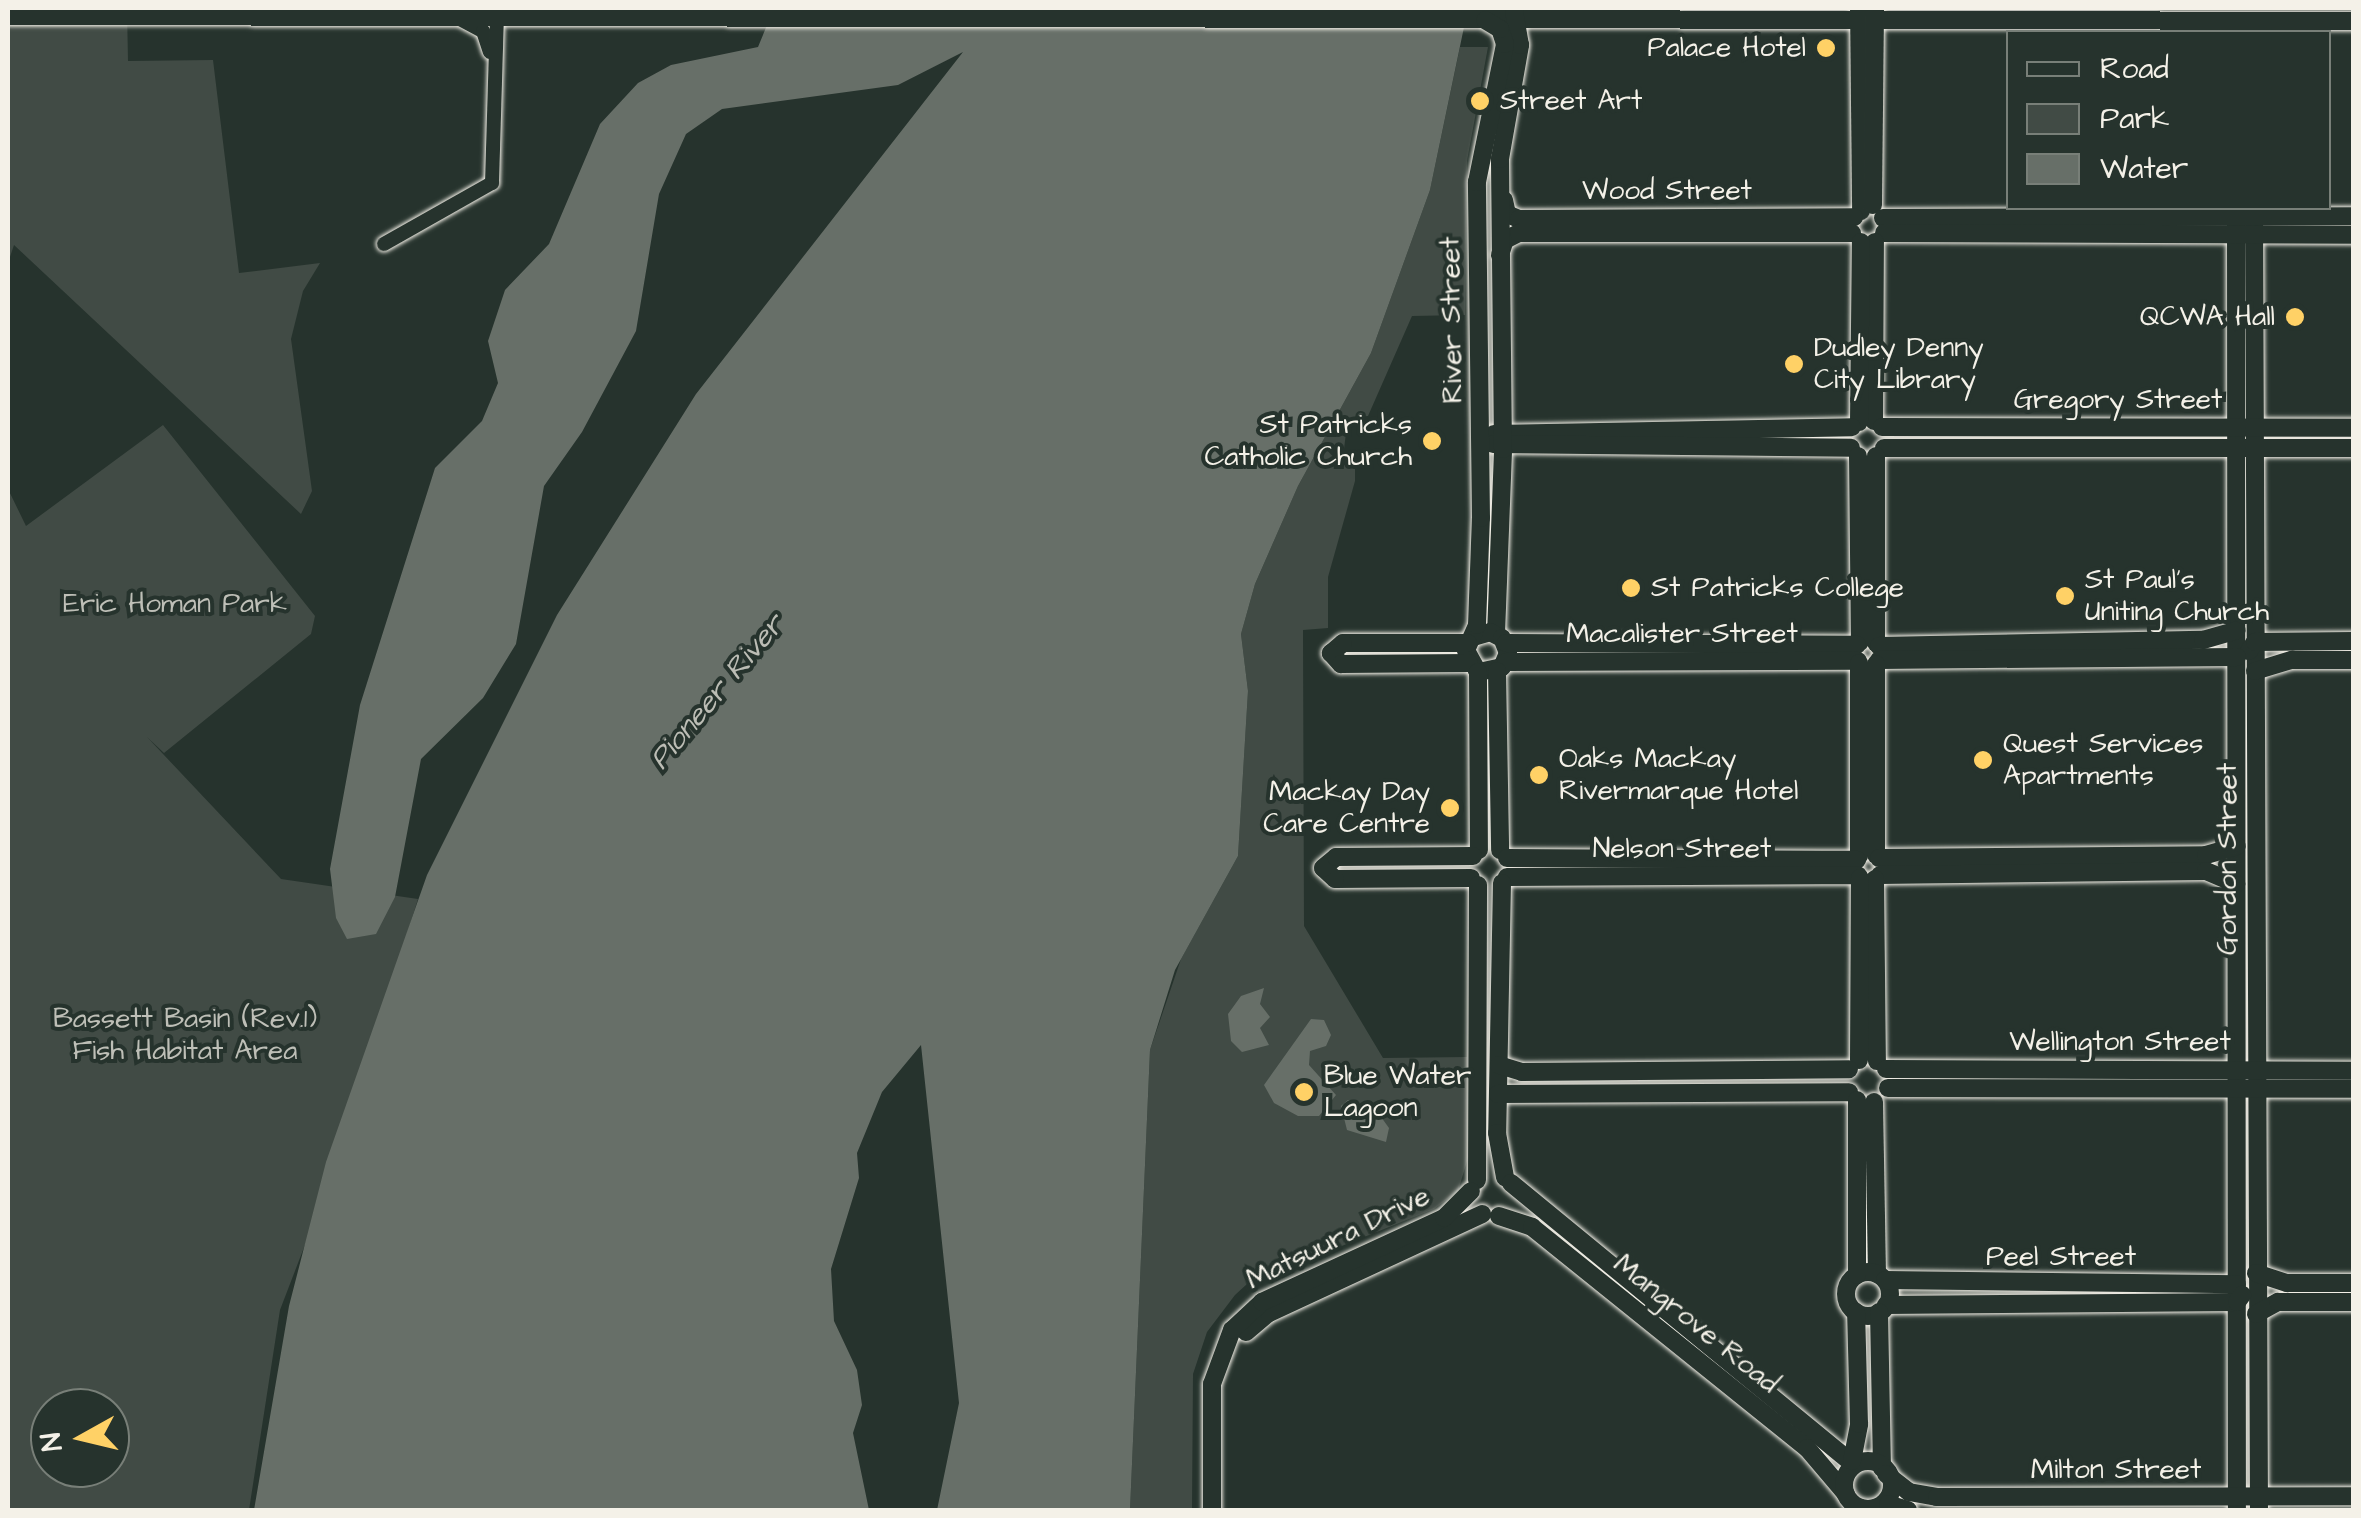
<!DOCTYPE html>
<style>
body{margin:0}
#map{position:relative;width:2361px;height:1518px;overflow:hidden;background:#26332d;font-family:"Architects Daughter",sans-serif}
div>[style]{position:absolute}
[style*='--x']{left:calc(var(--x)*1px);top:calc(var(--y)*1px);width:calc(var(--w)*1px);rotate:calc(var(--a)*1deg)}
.green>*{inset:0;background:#414b45}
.water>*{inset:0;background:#676f68}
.roads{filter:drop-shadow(0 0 2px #f4f1e8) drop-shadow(0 0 2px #f4f1e8)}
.street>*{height:14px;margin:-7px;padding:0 7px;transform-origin:7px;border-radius:7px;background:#26332d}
.secondary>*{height:18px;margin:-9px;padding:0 9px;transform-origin:9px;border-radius:9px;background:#26332d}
.secondary>.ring{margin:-9px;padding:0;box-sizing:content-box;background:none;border:18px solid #26332d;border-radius:50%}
.dots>*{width:28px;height:28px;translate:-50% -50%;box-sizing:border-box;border:5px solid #26332d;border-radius:50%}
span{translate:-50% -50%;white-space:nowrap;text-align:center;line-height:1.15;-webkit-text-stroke:8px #26332d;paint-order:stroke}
.poi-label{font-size:28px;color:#f4f1e8}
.right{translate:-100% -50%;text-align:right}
.left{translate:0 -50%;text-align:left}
.street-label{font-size:28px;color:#f4f1e8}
.park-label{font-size:28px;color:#bebfb7}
.water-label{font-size:30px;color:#bcbdb5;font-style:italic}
.frame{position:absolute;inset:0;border:10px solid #f4f1e8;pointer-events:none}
.legend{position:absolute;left:2006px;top:30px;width:325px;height:180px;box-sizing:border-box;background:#26332d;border:2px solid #787f78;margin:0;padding:12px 18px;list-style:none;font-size:30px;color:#f4f1e8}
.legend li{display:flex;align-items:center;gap:20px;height:50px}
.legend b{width:50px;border:2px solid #787f78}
.north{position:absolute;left:30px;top:1388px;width:100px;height:100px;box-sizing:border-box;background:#26332d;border:2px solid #787f78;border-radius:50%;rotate:262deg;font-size:28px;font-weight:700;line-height:40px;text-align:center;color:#f4f1e8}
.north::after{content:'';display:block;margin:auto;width:35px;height:45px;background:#ffd166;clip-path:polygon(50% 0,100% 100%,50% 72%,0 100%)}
</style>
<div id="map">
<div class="green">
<div style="clip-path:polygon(8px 8px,127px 8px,128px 61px,213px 60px,239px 273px,320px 263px,303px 291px,291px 339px,312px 491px,301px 514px,14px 245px,8px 263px)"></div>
<div style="clip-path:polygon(1460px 47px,1488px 47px,1467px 161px,1465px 315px,1412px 316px,1368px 416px,1353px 417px,1346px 433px,1342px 465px,1355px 465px,1355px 481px,1328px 577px,1328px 628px,1303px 630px,1304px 926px,1383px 1058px,1467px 1057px,1468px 1158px,1458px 1191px,1434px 1209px,1247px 1284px,1235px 1295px,1207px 1332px,1193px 1374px,1192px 1510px,1130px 1510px,1150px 1050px,1181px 959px,1238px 856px,1248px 691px,1241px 634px,1255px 584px,1298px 486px,1371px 353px,1430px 190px)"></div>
<div style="clip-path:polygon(evenodd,163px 425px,315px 616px,311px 634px,164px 753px,147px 737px,281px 879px,418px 899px,326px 1190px,280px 1310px,249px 1510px,8px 1510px,8px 489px,26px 526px,163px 425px,50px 1408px,110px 1408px,110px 1468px,50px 1468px,50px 1408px)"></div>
</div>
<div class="water">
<div style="clip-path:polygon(774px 8px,1468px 8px,1430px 190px,1371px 353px,1298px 486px,1255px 584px,1241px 634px,1248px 691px,1238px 856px,1175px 970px,1150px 1050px,1130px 1510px,937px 1510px,959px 1403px,921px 1045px,882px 1092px,857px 1153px,859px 1178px,831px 1269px,834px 1321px,857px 1370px,862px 1405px,853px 1433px,869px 1510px,254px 1510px,289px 1306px,326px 1162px,427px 875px,557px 615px,696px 394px,963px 52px,898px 85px,722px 109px,686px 134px,659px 194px,636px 331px,582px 432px,544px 486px,516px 644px,483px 698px,421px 759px,395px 897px,376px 934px,347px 939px,336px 918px,330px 869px,360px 705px,435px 468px,482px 421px,498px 383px,488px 341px,505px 290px,549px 244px,600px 124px,638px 83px,671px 65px,758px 47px)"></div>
<div style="clip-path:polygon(1264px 988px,1260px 1004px,1270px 1017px,1260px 1028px,1269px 1045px,1242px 1052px,1231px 1041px,1228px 1014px,1241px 996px)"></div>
<div style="clip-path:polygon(1311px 1019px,1324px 1020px,1331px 1035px,1326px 1046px,1310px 1051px,1309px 1065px,1336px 1095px,1319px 1116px,1298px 1116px,1274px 1103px,1264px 1085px)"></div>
<div style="clip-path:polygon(1348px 1100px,1376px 1110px,1389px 1128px,1386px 1142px,1347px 1130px,1341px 1106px)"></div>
</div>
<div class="roads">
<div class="street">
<div style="--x:460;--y:19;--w:26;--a:28"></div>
<div style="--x:483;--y:31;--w:22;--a:72"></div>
<div style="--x:384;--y:244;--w:124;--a:-29.5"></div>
<div style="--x:492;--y:183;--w:167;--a:-88.3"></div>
</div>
<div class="secondary">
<div style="--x:1859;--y:8;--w:203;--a:89.4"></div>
<div style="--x:8;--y:16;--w:2346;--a:0.12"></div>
<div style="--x:1504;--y:200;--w:14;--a:78"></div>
<div style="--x:1507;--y:214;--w:13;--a:23"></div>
<div style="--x:1519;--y:219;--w:335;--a:-0.3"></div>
<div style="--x:1873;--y:205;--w:197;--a:-89.4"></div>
<div style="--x:2236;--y:208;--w:1302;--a:89.96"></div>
<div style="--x:2254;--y:208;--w:1302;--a:89.78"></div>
<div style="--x:1883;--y:218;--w:471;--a:-0.2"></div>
<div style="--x:1884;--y:233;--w:470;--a:0.2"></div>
<div style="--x:1500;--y:255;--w:16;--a:-72"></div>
<div style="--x:1505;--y:240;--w:16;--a:-27"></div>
<div style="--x:1519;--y:233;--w:333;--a:0"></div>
<div style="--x:1874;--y:421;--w:179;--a:-89.7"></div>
<div style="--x:1859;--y:422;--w:180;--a:-89.4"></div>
<div style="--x:1882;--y:427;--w:472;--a:0.1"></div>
<div style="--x:1494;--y:434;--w:358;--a:-1.1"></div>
<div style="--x:1493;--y:444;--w:358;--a:0.6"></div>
<div style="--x:1884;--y:448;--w:470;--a:0"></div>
<div style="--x:1858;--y:456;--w:186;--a:89.4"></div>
<div style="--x:1876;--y:456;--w:187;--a:90"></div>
<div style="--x:1496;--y:634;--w:185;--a:-87.8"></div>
<div style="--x:1503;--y:449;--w:290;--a:-90.6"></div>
<div style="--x:1500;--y:159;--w:116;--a:-80"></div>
<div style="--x:1520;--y:45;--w:34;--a:-100"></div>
<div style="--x:1473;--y:637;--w:18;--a:-16"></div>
<div style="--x:1490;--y:632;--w:13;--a:27"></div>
<div style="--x:1502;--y:638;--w:16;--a:68"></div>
<div style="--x:1508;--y:653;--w:15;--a:113"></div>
<div style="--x:1502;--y:667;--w:25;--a:168"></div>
<div style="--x:1478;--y:672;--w:25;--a:-119"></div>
<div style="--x:1466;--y:650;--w:27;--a:-66"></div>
<div style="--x:1477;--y:625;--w:107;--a:-87.9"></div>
<div style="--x:1481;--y:518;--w:336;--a:-90.7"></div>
<div style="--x:1477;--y:182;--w:141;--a:-78.5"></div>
<div style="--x:1505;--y:44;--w:16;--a:-108"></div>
<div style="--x:1500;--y:29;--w:17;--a:-149"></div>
<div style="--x:1468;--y:643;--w:125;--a:180"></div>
<div style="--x:1343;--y:643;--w:16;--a:140"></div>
<div style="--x:1331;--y:653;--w:15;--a:48"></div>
<div style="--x:1341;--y:664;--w:128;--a:-0.4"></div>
<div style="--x:1506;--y:643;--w:351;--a:0.3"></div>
<div style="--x:1879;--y:646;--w:324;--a:-1.1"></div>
<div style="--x:2203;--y:640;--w:35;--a:-16"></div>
<div style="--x:2249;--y:651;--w:11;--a:-56"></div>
<div style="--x:2255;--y:642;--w:99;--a:-0.6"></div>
<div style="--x:1879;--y:660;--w:358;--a:-0.5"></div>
<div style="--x:1506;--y:662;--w:352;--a:-0.2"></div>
<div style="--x:1859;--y:663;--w:193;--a:90"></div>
<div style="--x:1876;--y:664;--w:191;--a:90"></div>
<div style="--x:1497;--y:671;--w:179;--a:89"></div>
<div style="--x:2255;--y:671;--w:39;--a:-17"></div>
<div style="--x:2292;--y:660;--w:62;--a:0"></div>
<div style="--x:1478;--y:672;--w:178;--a:89.7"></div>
<div style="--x:1507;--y:858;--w:350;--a:0.3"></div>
<div style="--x:1879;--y:858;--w:327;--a:-0.5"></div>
<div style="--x:2206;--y:855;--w:32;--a:-16"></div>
<div style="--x:1880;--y:875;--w:326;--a:-0.7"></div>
<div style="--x:2206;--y:871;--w:33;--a:23"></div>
<div style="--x:1507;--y:877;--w:351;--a:-0.3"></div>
<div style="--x:1471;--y:878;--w:136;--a:179.6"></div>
<div style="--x:1335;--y:879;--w:16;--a:-137"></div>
<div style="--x:1323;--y:868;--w:17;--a:-40"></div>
<div style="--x:1336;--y:857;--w:137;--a:-0.4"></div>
<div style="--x:1875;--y:879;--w:182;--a:89.4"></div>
<div style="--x:1502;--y:883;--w:250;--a:91.1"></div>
<div style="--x:1497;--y:1133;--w:45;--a:79.7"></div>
<div style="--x:1859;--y:1060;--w:182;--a:-89.7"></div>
<div style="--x:1499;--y:1065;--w:24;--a:17"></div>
<div style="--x:1522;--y:1072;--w:327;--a:-0.5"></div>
<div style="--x:1886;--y:1069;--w:468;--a:0.2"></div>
<div style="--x:1888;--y:1088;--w:466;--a:0.1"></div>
<div style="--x:1498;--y:1094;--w:351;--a:-0.3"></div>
<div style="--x:1874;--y:1102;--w:172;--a:89"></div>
<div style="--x:1477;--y:1180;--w:295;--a:-89.8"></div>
<div style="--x:1511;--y:1183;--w:440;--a:39.4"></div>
<div style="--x:1499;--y:1216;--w:35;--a:18"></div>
<div style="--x:1532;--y:1227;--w:353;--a:38.8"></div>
<div style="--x:1807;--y:1448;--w:60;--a:49.7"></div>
<div class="ring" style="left:1846px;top:1272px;width:26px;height:26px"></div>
<div style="--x:2256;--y:1273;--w:33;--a:18"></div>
<div style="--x:2287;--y:1283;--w:67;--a:0"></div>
<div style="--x:1857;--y:1275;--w:175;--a:-90"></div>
<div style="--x:1885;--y:1280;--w:352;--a:0.7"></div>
<div style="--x:1886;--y:1305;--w:351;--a:-0.5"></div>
<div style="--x:2237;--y:1302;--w:9;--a:-54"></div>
<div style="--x:1879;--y:1312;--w:156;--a:88.9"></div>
<div style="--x:2256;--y:1314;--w:25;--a:-29"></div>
<div style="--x:2278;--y:1302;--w:76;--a:0"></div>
<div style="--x:1246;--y:1332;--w:30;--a:-40"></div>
<div style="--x:1269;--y:1313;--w:235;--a:-24.9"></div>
<div class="ring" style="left:1844px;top:1461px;width:30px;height:30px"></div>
<div style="--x:1852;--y:1461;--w:38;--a:-79"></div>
<div style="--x:1859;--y:1424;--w:112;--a:-91.5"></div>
<div style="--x:1886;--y:1474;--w:29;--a:38"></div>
<div style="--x:1909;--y:1492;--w:28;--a:10"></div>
<div style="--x:1937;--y:1497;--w:417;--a:-0.1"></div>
<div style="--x:1888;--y:1504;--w:21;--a:17"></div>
<div style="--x:1212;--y:1510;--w:126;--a:-90"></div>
<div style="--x:1212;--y:1384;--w:58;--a:-69.7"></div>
<div style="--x:1232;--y:1330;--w:41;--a:-43"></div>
<div style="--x:1262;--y:1302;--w:200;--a:-24.8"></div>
<div style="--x:1444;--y:1218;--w:38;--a:-45"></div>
</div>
</div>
<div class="dots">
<div style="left:1826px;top:48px;background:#ffd166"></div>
<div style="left:1480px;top:101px;background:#ffd166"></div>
<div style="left:2295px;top:317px;background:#ffd166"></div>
<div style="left:1794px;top:364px;background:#ffd166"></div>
<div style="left:1432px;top:441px;background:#ffd166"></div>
<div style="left:1631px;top:588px;background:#ffd166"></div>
<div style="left:2065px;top:596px;background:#ffd166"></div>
<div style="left:1983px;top:760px;background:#ffd166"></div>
<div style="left:1539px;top:775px;background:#ffd166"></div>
<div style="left:1450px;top:808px;background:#ffd166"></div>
<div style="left:1304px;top:1092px;background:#ffd166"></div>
</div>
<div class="poi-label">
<span class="right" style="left:1806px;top:48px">Palace Hotel</span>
<span class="left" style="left:1500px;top:101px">Street Art</span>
<span class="right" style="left:2275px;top:317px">QCWA Hall</span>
<span class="left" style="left:1814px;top:364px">Dudley Denny<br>City Library</span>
<span class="right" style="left:1412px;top:441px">St Patricks<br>Catholic Church</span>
<span class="left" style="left:2085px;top:596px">St Paul's<br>Uniting Church</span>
<span class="left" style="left:1651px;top:588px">St Patricks College</span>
<span class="left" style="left:2003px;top:760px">Quest Services<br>Apartments</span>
<span class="left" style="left:1559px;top:775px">Oaks Mackay<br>Rivermarque Hotel</span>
<span class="right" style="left:1430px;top:808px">Mackay Day<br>Care Centre</span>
<span class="left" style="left:1324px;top:1092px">Blue Water<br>Lagoon</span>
</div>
<div class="street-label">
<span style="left:1667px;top:191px">Wood Street</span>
<span style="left:1452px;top:320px;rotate:-91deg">River Street</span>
<span style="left:2118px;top:400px">Gregory Street</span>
<span style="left:1682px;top:634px">Macalister Street</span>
<span style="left:1682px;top:849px">Nelson Street</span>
<span style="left:2228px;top:859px;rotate:-90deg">Gordon Street</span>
<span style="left:2120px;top:1042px">Wellington Street</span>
<span style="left:1338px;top:1238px;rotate:-26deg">Matsuura Drive</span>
<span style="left:2061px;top:1257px">Peel Street</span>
<span style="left:1696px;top:1324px;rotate:39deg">Mangrove Road</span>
<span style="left:2116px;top:1470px">Milton Street</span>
</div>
<div class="park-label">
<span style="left:175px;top:604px">Eric Homan Park</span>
<span style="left:185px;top:1035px">Bassett Basin (Rev.1)<br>Fish Habitat Area</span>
</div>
<div class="water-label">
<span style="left:717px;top:692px;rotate:-50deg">Pioneer River</span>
</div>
<div class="frame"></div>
<ul class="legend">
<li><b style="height:12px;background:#26332d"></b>Road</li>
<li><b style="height:28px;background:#414b45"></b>Park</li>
<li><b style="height:28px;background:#676f68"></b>Water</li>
</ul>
<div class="north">N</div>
</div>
